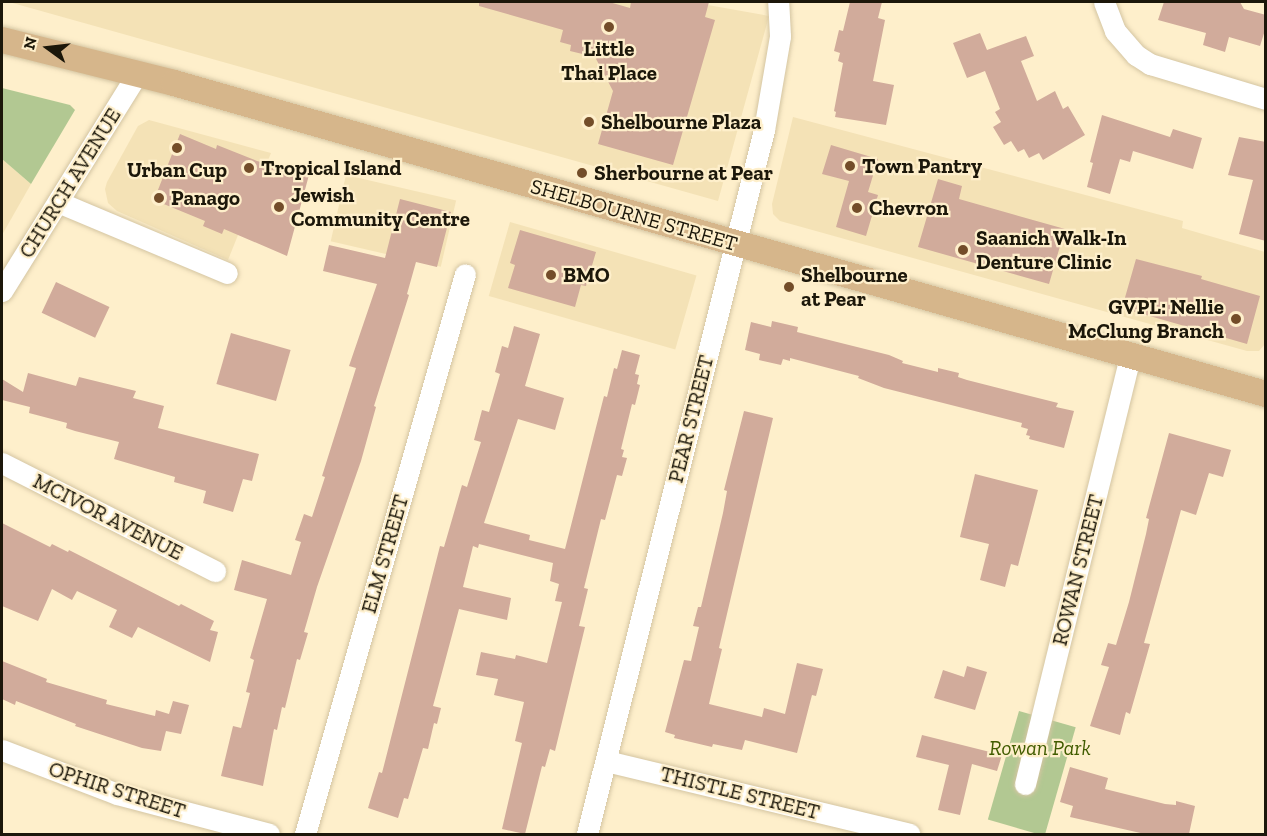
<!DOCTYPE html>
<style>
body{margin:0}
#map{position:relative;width:1267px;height:836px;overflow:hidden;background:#feefcb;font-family:"Zilla Slab",serif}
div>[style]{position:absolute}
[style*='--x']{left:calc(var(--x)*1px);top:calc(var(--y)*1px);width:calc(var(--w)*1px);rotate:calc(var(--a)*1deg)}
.built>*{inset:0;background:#f4e2b6;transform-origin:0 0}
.green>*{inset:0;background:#b2c892;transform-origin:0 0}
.building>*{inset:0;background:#d1ab9b;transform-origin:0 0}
.roads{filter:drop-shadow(0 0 2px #d4c5a2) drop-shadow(0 0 2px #d4c5a2)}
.minor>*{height:21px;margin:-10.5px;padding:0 10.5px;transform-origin:10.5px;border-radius:10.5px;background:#fff}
.major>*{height:26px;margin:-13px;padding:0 13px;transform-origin:13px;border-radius:13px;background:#d6b68b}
.dots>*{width:16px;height:16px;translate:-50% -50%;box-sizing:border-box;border:3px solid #feefcb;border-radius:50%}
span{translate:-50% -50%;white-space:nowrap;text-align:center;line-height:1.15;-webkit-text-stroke:4.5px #feefcb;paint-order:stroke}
.poi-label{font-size:21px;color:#1c170a;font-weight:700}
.left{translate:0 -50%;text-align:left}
.right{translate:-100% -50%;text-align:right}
.street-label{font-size:21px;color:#1c170a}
.park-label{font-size:21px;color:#415c00;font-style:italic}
.frame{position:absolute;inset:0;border:3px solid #1c170a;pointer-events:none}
.north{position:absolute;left:18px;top:18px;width:60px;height:60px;-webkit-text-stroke:4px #feefcb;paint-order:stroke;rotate:285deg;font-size:16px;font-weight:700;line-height:24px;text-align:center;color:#1c170a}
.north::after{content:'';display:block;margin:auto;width:21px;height:27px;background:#1c170a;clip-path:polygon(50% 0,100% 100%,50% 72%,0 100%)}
</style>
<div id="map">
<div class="built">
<div style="clip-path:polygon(9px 2px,691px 2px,769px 16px,718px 201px)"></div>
<div style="clip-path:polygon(793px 117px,1183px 221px,1182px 228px,1265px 252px,1265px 344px,1259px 351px,1247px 351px,780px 221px,773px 214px,772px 204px)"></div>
<div style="clip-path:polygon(149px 120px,271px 153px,228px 260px,117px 211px,108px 203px,105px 189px,107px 182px,138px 126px)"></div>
<div style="clip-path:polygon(2px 159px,31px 184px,2px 235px)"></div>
<div style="left:346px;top:175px;width:113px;height:68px;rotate:13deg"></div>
<div style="left:510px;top:222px;width:194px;height:77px;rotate:16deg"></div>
</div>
<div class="green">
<div style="clip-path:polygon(2px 88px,70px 105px,75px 110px,31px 184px,2px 159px)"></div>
<div style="left:1019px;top:711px;width:59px;height:113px;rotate:16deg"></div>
</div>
<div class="building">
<div style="clip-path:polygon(479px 2px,609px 2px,630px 8px,631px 2px,709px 2px,705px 17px,715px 20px,673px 165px,598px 144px,613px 91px,595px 57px,570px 51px,571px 45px,560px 42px,563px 30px,479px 6px)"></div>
<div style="clip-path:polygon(850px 2px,882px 2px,878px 18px,885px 20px,873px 81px,894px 85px,886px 125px,835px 117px,836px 112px,834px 111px,843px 63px,838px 61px,840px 53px,834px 51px,839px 30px,843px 31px)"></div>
<div style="clip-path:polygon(1164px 2px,1240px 2px,1244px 9px,1266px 15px,1266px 27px,1260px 46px,1229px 37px,1225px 52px,1203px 45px,1206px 33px,1158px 20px)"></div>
<div style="clip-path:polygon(980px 33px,987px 50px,1026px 36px,1034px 56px,1021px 61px,1037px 101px,1055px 91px,1063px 109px,1068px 106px,1085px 135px,1043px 160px,1039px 153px,1029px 158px,1024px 149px,1018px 152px,1011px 141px,1004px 145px,993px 127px,1001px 122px,995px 112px,1000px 109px,985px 71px,967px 78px,953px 43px)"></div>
<div style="clip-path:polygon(1102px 115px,1170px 137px,1173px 129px,1202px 138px,1193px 169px,1133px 151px,1130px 162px,1120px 159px,1110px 194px,1087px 187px,1093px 163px,1090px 162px)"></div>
<div style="clip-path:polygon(180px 134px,216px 149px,217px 145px,257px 161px,309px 175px,287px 256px,224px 229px,222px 234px,203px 226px,205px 221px,154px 200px)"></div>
<div style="clip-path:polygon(1239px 137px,1266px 142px,1266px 241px,1239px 234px,1253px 180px,1228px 175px)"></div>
<div style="clip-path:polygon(831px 145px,878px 159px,868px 192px,878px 195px,866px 236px,836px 227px,849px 181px,822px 174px)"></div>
<div style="clip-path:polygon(938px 179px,962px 186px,959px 199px,1065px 229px,1049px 284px,918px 247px)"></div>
<div style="clip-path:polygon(400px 199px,451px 212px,437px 267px,416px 262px,407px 294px,409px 295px,374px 406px,376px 407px,361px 461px,317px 587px,304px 632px,308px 633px,300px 660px,297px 659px,285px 708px,282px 707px,277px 730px,274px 729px,263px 786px,221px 776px,233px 726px,241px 728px,250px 693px,246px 692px,254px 660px,250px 658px,267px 599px,234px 590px,242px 560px,291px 575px,301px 542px,295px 540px,304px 514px,312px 517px,325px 477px,322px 476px,356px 368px,349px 366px,377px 284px,323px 271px,329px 245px,385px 258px)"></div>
<div style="clip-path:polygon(520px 230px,596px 252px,586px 286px,581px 285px,575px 307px,508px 288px,515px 265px,510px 263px)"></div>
<div style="clip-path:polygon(1136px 259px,1202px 276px,1201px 279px,1260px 296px,1247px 344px,1122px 308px)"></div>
<div style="left:56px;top:282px;width:59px;height:34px;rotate:25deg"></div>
<div style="clip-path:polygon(772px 321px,798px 327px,797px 332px,889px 355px,903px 361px,902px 363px,938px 372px,938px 368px,959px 373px,958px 377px,967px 380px,1058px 403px,1056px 407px,1074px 411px,1064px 448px,1029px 439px,1030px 436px,1026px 435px,1028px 429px,1021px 427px,1022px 423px,884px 388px,858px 378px,859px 376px,790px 358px,790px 361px,783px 359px,781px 365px,759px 360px,760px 354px,745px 350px,751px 322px,771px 327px)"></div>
<div style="clip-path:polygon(514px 326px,540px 334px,525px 386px,564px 398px,555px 430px,518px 419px,484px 523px,530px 535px,529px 540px,565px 549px,604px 396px,607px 397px,614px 368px,617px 369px,622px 350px,640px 355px,635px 374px,639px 375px,637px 384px,640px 385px,635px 405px,632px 404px,621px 449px,624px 450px,622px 457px,627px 458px,622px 476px,617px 475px,605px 520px,601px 519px,584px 588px,588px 589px,579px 626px,585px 627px,555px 751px,550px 749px,545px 767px,542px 766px,525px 834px,502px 829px,522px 743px,515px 741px,524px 702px,494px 695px,498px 679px,476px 675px,481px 652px,515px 659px,516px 655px,547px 663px,562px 602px,555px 601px,559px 584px,550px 581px,553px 563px,479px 544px,478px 548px,473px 546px,463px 587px,511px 598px,507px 620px,459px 609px,433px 706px,441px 708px,437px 724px,434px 723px,428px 749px,423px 748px,408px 799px,404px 798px,398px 818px,368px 808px,379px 772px,382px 773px,440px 546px,444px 547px,462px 485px,467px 487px,481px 442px,474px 440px,482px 410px,489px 412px,500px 374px,495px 372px,502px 346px,508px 348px)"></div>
<div style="left:231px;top:333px;width:62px;height:53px;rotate:16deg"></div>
<div style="clip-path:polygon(28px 373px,76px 386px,79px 377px,136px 391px,133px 398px,164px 406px,158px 428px,259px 454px,252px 481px,243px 479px,233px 512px,203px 503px,206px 491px,174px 482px,175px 477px,114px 459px,119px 442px,75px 431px,66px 428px,67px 423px,29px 413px,30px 407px,2px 400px,2px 379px,23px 392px)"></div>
<div style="clip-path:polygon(744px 411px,773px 418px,719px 648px,722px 649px,709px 704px,762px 717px,764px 708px,785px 714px,797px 663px,823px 669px,816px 696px,812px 695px,797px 753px,745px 740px,742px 750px,713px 744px,712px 747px,674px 738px,675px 735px,665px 732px,684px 660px,691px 661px,699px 627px,693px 626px,698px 607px,701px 607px,723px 513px,727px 491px,724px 490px)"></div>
<div style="clip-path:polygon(1169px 433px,1231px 450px,1223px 477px,1209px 473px,1196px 515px,1181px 510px,1144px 643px,1150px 644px,1130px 714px,1126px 712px,1120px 735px,1090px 726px,1109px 667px,1101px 665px,1108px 643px,1116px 645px,1129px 602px,1146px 534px,1149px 519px,1146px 518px)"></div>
<div style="clip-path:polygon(975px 474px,1038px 490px,1018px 566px,1011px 564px,1005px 587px,980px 580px,989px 544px,960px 537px)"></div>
<div style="clip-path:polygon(2px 523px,50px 547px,52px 544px,68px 552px,69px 550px,179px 606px,181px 604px,214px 621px,210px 630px,218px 632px,210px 662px,138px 627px,132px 638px,109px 627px,117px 610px,77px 591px,72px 600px,52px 589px,38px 621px,2px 606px)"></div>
<div style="clip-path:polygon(2px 661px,47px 679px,46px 682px,107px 700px,106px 704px,155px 716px,156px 710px,169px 714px,173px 701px,189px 705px,181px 734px,166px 731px,161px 751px,142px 748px,75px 726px,76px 724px,16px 701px,15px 705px,2px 699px)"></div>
<div style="clip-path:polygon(967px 666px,987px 672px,975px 710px,934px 698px,943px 670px,964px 677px)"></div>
<div style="clip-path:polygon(922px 735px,1002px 755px,997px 771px,972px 764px,960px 815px,938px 810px,949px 765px,916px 757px)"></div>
<div style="clip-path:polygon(1070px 767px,1108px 778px,1105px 789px,1165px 804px,1176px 805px,1176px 801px,1195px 806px,1189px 834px,1145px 834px,1070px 817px,1073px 806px,1060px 802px)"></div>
</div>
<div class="roads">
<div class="minor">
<div style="--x:1104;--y:2;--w:31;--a:69"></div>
<div style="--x:1115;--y:31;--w:32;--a:49"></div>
<div style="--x:1136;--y:55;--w:17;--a:33"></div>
<div style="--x:1150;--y:64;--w:121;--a:16.8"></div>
<div style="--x:58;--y:202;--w:183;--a:22.8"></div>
<div style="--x:2;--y:291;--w:256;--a:-58.1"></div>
<div style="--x:2;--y:463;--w:239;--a:26.9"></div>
<div style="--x:2;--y:750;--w:123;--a:20.9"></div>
<div style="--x:117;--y:794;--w:157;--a:14.7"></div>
<div style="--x:606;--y:761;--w:312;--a:13.5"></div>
<div style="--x:1025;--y:784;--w:441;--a:-76.2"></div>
<div style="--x:305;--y:834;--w:582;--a:-74.05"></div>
<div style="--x:587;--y:834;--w:726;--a:-75.89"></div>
<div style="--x:764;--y:130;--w:95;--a:-80.3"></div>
<div style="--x:780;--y:36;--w:34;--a:-93"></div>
</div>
<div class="major">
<div style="--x:2;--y:40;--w:177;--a:14"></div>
<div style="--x:174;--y:83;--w:1135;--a:15.9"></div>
</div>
</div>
<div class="dots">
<div style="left:609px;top:27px;background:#734d29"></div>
<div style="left:589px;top:122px;background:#734d29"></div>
<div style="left:177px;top:148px;background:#734d29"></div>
<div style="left:850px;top:166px;background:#734d29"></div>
<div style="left:249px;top:168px;background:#734d29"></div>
<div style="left:582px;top:173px;background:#734d29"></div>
<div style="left:159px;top:198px;background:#734d29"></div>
<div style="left:279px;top:207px;background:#734d29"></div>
<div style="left:857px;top:208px;background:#734d29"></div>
<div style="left:963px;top:250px;background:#734d29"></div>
<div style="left:551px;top:275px;background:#734d29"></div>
<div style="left:789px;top:287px;background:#734d29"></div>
<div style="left:1236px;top:319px;background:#734d29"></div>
</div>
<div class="poi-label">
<span style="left:609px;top:61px">Little<br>Thai Place</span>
<span class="left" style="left:601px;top:122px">Shelbourne Plaza</span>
<span class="left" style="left:862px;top:166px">Town Pantry</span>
<span class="left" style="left:261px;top:168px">Tropical Island</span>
<span style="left:177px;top:170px">Urban Cup</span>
<span class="left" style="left:594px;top:173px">Sherbourne at Pear</span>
<span class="left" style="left:291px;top:207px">Jewish<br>Community Centre</span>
<span class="left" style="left:171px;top:198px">Panago</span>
<span class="left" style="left:869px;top:208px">Chevron</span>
<span class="left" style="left:976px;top:250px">Saanich Walk-In<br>Denture Clinic</span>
<span class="left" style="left:563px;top:275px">BMO</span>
<span class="left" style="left:801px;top:287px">Shelbourne<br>at Pear</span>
<span class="right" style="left:1224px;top:319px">GVPL: Nellie<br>McClung Branch</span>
</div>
<div class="street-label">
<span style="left:70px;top:183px;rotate:-58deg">CHURCH AVENUE</span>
<span style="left:634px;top:215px;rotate:16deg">SHELBOURNE STREET</span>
<span style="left:691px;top:419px;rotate:-76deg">PEAR STREET</span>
<span style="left:108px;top:517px;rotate:27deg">MCIVOR AVENUE</span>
<span style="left:385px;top:554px;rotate:-74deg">ELM STREET</span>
<span style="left:1078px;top:570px;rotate:-76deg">ROWAN STREET</span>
<span style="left:117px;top:790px;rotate:18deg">OPHIR STREET</span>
<span style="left:740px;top:793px;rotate:14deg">THISTLE STREET</span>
</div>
<div class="park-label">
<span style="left:1040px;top:748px">Rowan Park</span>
</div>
<div class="frame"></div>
<div class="north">N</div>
</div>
